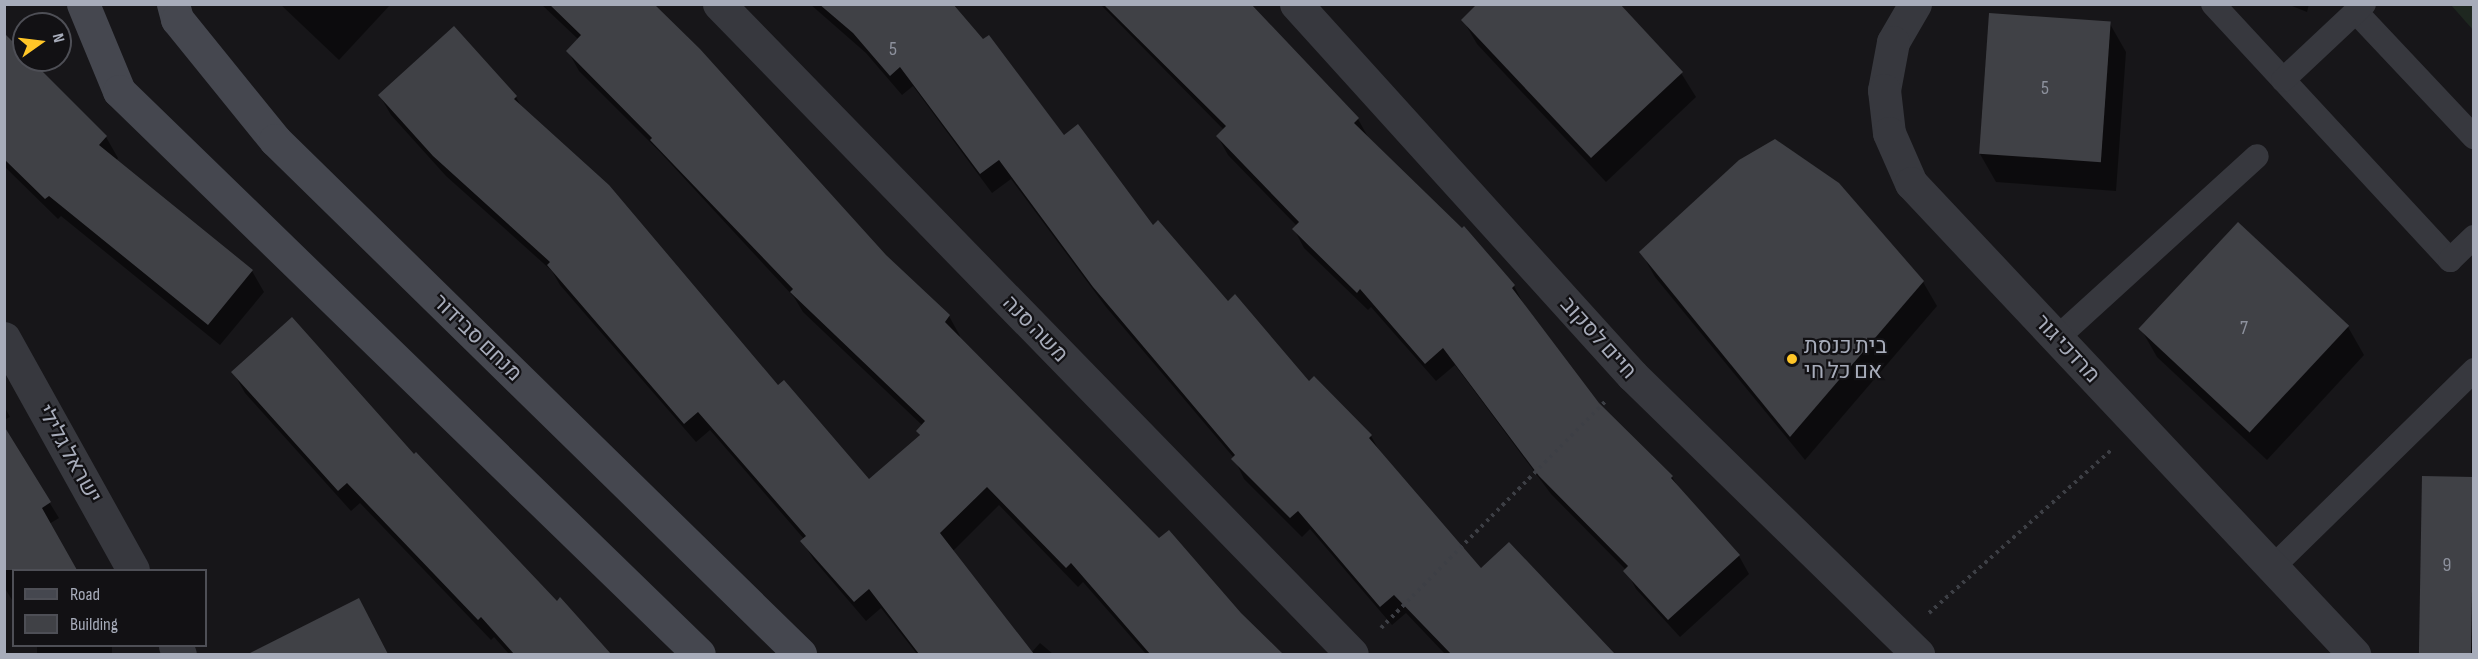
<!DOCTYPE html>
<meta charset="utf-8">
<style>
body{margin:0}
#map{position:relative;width:2478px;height:659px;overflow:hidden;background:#171619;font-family:"Sofia Sans Condensed",Heebo,sans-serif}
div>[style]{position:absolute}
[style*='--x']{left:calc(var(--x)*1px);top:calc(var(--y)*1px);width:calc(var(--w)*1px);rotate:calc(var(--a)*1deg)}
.green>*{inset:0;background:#1e2720}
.shadow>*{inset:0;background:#0007;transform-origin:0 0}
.building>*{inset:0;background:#404146;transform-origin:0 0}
.path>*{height:4px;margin-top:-2px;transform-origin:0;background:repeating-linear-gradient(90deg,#3d3f45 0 3px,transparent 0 7.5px)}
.lane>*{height:24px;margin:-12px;padding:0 12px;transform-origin:12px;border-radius:12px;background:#37383e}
.street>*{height:33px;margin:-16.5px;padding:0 16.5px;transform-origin:16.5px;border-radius:16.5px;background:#37383e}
.secondary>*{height:33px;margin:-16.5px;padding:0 16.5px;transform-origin:16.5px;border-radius:16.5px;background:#45474f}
.dots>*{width:16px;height:16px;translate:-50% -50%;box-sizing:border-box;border:3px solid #121114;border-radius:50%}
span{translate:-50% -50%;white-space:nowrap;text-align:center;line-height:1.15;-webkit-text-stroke:4.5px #121114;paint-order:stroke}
.number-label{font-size:20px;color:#8d919d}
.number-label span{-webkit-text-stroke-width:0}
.street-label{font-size:22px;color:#a7acba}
.poi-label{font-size:22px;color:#a7acba}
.left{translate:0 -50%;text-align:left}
.frame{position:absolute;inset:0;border:6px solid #a7acba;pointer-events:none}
.legend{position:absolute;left:12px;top:569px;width:195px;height:78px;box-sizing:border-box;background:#121114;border:2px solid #4e4f56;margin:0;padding:8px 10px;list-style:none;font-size:18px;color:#a7acba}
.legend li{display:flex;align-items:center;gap:12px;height:30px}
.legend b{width:30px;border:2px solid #4e4f56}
.north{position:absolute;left:12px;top:12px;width:60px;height:60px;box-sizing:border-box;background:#121114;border:2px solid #4e4f56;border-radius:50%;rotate:76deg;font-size:16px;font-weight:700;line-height:24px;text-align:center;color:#a7acba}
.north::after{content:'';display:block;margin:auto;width:21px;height:27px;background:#ffc628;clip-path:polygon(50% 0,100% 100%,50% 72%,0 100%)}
</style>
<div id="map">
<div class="green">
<div style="clip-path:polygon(2451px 5px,2473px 5px,2473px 30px)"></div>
</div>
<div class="shadow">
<div style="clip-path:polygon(280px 4px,391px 4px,339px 60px)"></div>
<div style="clip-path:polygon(541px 4px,652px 4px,885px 256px,949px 316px,960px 336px,959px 338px,1159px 540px,1281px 654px,1146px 654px,1083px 582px,1078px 587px,999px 505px,952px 552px,1031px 653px,1040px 643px,1053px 654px,917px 654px,881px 608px,866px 621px,814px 560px,802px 541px,804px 539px,710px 430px,696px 442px,560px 285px,552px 271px,446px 176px,391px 115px,380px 96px,454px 29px,516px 97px,523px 110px,778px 387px,869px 481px,920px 436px,917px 431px,923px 426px,803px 312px,794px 297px,659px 151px,579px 71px,568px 51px,579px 40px)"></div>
<div style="clip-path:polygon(810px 4px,951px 4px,1064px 137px,1309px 383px,1314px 378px,1371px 436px,1381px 454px,1481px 571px,1593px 633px,1611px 654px,1445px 654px,1406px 613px,1392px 625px,1310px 529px,1302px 537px,1244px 479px,1234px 458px,1106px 307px,1011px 179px,992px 193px,913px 86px,902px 95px,866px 53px)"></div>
<div style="clip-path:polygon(1100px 4px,1247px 4px,1358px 119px,1368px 137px,1462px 230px,1464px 228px,1514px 286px,1524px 305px,1598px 404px,1672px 477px,1680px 490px,1739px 556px,1749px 574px,1680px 637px,1636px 589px,1626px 570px,1551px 494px,1455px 365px,1436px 381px,1371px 307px,1368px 310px,1304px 248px,1294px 229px,1297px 226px,1228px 155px,1218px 137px,1224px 130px)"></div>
<div style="clip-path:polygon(2287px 4px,2309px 4px,2307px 12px)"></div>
<div style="clip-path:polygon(1991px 15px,2110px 24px,2126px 52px,2116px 191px,1996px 182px,1980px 154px)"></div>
<div style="clip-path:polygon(1463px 20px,1681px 73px,1696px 97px,1606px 182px,1477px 44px)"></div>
<div style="clip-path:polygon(4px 43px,24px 55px,24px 60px,29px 60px,106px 137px,118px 158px,116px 161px,252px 271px,264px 292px,220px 345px,61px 216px,58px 219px,4px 166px)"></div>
<div style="clip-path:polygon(1641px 252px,1923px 282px,1937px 306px,1805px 460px,1655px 277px)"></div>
<div style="clip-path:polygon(2348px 327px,2364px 355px,2267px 460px,2157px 357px,2141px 329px)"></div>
<div style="clip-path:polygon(233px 372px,414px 456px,557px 603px,560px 600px,609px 654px,509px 654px,494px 637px,491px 640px,360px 503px,351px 511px,245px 393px)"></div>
<div style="clip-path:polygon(4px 406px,10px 417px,4px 420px)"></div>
<div style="clip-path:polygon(4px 429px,59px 518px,49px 524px,75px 570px,14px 570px,14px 603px,4px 587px)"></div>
<div style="clip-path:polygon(2474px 478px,2474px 654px,2422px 654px,2421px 653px)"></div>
<div style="clip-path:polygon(371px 621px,388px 654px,297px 654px,288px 636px)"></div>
<div style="left:37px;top:646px;width:75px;height:9px"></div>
</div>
<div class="building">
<div style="clip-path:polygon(549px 4px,654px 4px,700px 49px,886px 255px,950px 315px,945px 322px,1159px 538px,1169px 530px,1241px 613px,1283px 654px,1150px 654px,1071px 563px,1066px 568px,987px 487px,940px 533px,1034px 654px,919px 654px,869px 589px,854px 602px,800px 541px,806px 536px,698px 412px,684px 424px,547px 265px,550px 262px,433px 156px,378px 95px,454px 26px,517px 96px,514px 99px,609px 185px,778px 385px,784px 380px,869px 479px,920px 435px,916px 431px,925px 421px,790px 292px,793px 289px,650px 140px,652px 138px,566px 51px,581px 35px)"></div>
<div style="clip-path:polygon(819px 4px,953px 4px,983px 39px,989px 35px,1064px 135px,1078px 124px,1153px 225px,1158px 220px,1228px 301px,1235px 294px,1309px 381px,1314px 376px,1372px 435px,1369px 438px,1481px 568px,1509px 542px,1615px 654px,1451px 654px,1394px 595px,1380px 607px,1298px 511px,1290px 518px,1231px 459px,1235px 455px,1093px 287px,999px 160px,980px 174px,900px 67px,890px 76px,853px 33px)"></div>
<div style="clip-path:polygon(1103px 4px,1251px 4px,1359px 118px,1354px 123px,1462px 228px,1464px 226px,1515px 285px,1512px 288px,1599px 403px,1673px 476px,1671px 478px,1740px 555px,1668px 620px,1623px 571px,1628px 566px,1539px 476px,1443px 348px,1425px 364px,1360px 289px,1357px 293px,1292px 229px,1299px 222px,1216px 136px,1226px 126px)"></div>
<div style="clip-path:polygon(1477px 4px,1620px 4px,1683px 72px,1591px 158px,1461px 20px)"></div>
<div style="left:1989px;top:13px;width:122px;height:141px;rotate:4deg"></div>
<div style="clip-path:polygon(4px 33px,24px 53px,24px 60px,31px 60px,107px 136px,99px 145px,253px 270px,208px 325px,49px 196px,45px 199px,4px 159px)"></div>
<div style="clip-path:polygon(1775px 139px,1839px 183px,1924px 281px,1790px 437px,1639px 252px,1739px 160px)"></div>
<div style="left:2238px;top:222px;width:152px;height:146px;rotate:43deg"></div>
<div style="clip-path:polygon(292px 317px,414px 454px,416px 452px,557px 601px,560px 597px,611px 654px,514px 654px,481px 617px,478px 620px,347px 483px,338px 491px,231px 372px)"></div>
<div style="clip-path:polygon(4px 426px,51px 502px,42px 508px,77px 570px,4px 570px)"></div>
<div style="left:2422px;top:476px;width:52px;height:177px;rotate:1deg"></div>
<div style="clip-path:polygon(359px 598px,388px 654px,248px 654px)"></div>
</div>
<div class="path">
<div style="--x:1929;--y:613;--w:244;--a:-41.8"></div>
<div style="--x:1381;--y:628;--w:320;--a:-45.3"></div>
</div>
<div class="lane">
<div style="--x:2213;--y:4;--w:349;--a:47.2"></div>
<div style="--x:2450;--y:260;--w:33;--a:-44"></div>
<div style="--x:2356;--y:12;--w:172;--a:46.7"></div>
<div style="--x:2283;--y:80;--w:111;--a:-43.2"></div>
<div style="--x:2057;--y:338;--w:270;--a:-42.3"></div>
<div style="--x:2272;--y:568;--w:283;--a:-44.4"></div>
</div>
<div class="street">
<div style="--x:719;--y:4;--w:907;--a:45.76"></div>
<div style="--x:1296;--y:4;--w:501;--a:47.83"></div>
<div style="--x:1632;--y:375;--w:400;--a:44.3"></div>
<div style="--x:1915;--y:4;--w:44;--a:120.1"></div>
<div style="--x:1893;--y:42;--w:49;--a:100.6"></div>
<div style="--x:1884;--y:90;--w:43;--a:83.4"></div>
<div style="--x:1889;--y:133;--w:55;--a:66.3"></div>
<div style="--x:1911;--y:183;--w:647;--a:46.75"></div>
<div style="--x:4;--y:338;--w:265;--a:60.9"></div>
<div style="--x:175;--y:646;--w:9;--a:58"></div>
</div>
<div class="secondary">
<div style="--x:83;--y:4;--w:94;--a:67.5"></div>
<div style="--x:119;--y:91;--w:808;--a:44.15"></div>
<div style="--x:173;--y:4;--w:16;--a:75"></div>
<div style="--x:177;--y:19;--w:156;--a:51"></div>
<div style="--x:275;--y:140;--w:735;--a:44.39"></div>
</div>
<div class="dots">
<div style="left:1792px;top:359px;background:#ffc628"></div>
</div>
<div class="number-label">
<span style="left:893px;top:49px">5</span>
<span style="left:2045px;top:88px">5</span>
<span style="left:2244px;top:328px">7</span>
<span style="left:2447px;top:565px">9</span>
</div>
<div class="street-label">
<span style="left:1035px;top:329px;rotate:46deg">משה סנה</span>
<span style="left:477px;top:338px;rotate:44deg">מנחם סבידור</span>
<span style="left:1598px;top:338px;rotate:48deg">חיים לסקוב</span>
<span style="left:2067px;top:349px;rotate:47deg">מרדכי גור</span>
<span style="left:69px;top:454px;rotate:61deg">ישראל גלילי</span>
</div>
<div class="poi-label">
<span class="left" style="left:1804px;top:359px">בית כנסת<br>אם כל חי</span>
</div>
<div class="frame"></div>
<ul class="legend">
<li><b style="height:8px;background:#45474f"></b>Road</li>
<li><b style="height:16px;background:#404146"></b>Building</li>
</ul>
<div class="north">N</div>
</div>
